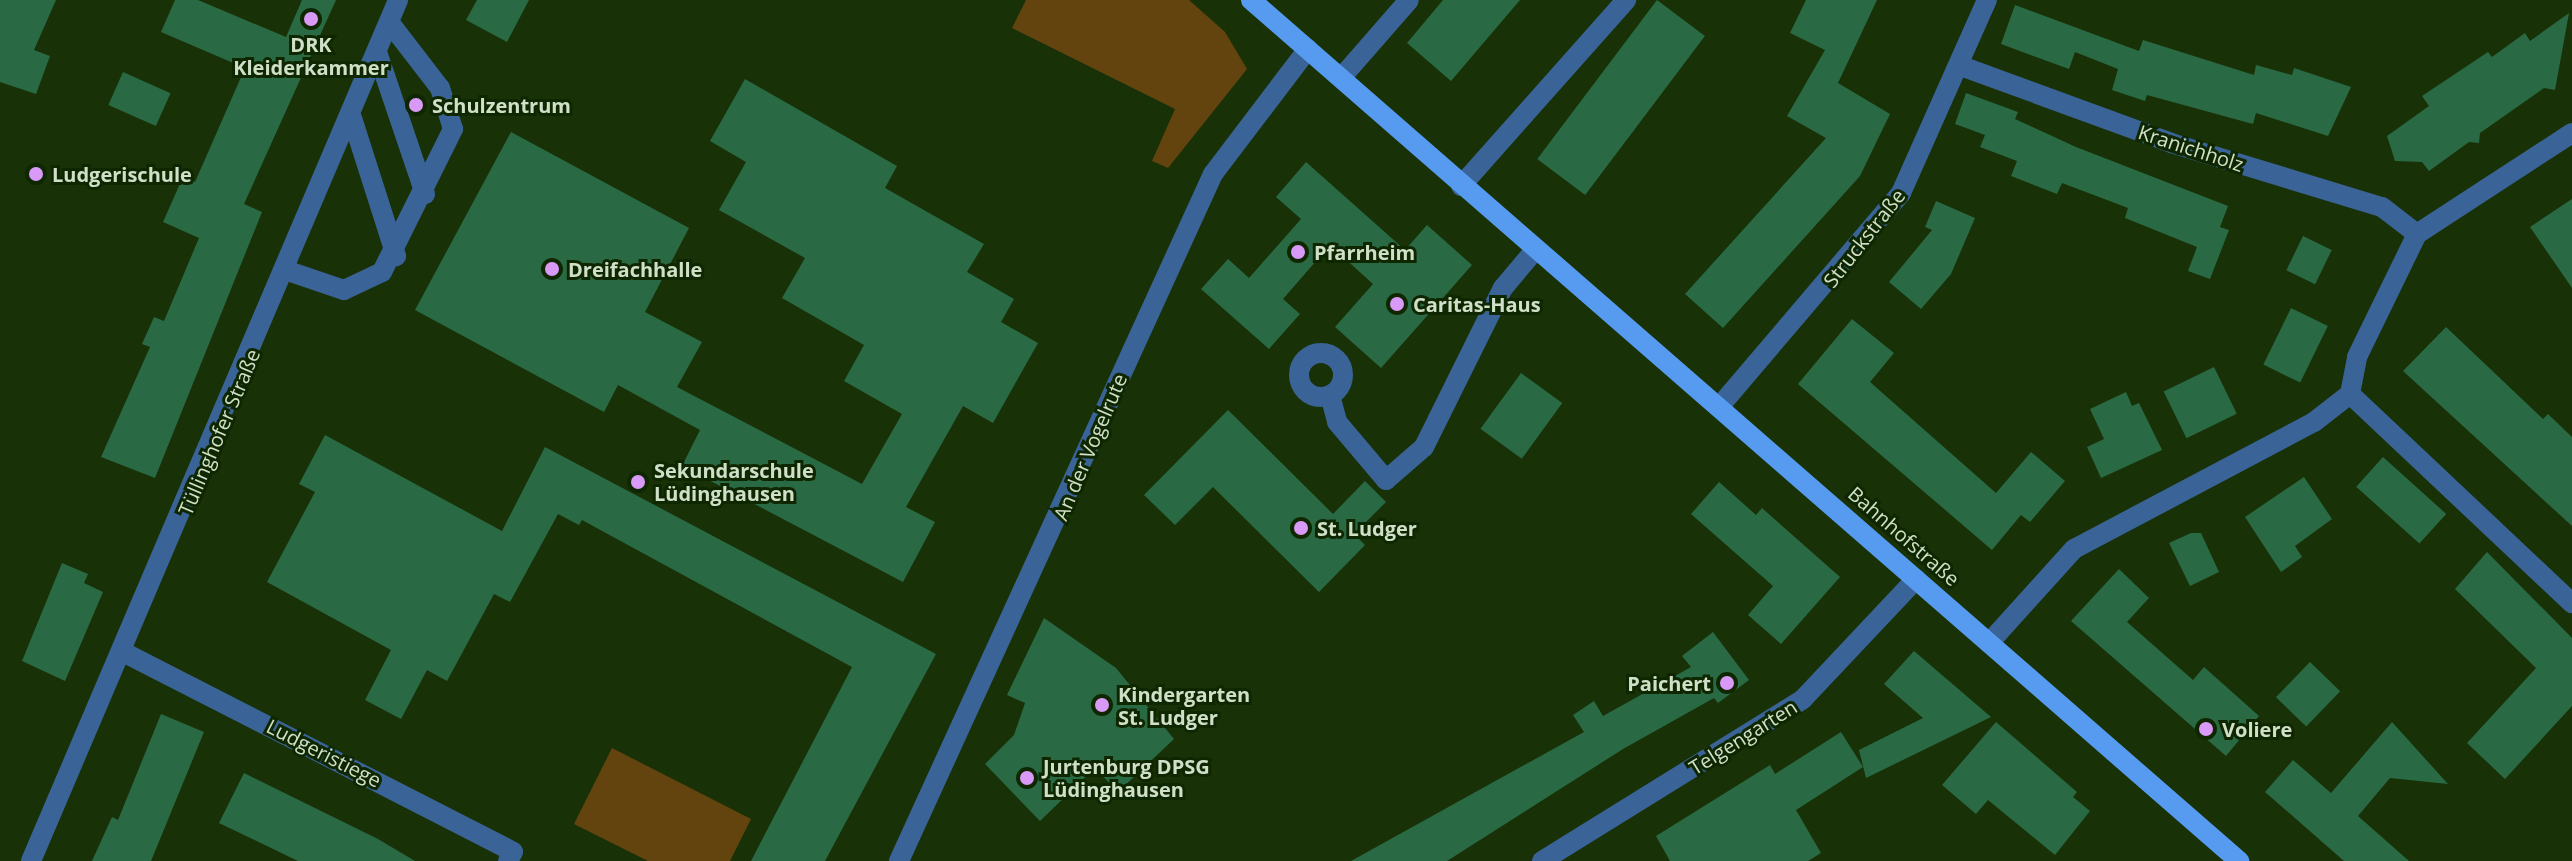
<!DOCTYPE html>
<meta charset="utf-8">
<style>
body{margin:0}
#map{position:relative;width:2572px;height:861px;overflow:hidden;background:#193106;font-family:"Open Sans",sans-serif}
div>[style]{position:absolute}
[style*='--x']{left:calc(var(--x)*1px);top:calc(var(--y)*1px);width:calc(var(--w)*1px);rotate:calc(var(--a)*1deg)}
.green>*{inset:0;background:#64440e}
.building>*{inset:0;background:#296a44;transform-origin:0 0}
.minor>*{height:20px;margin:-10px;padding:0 10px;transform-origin:10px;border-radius:10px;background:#3a6397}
.minor>.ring{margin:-10px;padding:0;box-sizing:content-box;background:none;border:20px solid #3a6397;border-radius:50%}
.major>*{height:20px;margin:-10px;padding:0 10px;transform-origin:10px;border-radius:10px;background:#569bef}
.dots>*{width:22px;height:22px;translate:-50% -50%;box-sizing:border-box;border:4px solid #0f2700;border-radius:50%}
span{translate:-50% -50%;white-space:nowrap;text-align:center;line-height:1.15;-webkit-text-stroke:6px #0f2700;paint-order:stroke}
.poi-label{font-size:20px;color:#d0e0c8;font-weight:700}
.left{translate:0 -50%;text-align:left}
.right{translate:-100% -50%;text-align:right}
.street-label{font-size:20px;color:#d0e0c8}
</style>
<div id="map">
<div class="green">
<div style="clip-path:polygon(1026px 0,1189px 0,1225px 32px,1247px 69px,1168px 168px,1152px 161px,1175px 109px,1012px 28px)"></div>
<div style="clip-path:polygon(612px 748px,751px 819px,730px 861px,648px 861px,574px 824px)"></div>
</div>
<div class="building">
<div style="clip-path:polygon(0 0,56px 0,34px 50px,50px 56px,36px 94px,0 82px)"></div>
<div style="clip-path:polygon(175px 0,198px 0,286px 37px,302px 0,336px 0,244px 204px,262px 212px,155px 478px,101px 457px,150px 347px,142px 344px,154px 317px,164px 321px,199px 238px,163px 222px,183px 177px,195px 182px,245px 68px,161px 32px)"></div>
<div style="clip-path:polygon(477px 0,529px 0,507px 42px,466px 20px)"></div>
<div style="clip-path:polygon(1443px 0,1520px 0,1451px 81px,1407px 43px)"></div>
<div style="left:1657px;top:0;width:60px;height:199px;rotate:37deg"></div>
<div style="clip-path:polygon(1806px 0,1877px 0,1838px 83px,1890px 114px,1860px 176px,1723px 328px,1685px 294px,1826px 138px,1787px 116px,1825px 50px,1790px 33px)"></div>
<div style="clip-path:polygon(2015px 5px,2139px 51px,2143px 40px,2254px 75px,2256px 65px,2292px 75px,2294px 68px,2351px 87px,2328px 136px,2256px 113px,2253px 124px,2147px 95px,2145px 101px,2112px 90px,2118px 69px,2075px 52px,2069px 69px,2001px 44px)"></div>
<div style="clip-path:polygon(2569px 13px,2555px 90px,2544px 88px,2480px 133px,2479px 143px,2469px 142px,2429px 171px,2422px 162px,2395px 161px,2387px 136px,2429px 106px,2422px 96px,2488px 52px,2492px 57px,2525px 33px,2530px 41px)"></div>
<div style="left:123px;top:72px;width:52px;height:36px;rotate:24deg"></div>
<div style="clip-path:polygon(745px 79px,897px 166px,885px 188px,984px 244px,967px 272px,1014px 299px,1001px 322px,1038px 343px,993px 423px,963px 406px,906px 507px,935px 522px,903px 582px,682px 466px,700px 430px,618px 385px,604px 412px,415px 310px,511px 132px,689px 228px,645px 312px,702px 342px,677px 387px,862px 484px,902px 414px,844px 381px,864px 345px,782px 298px,805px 258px,719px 210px,746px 162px,710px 141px)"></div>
<div style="clip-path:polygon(1966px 93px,2018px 112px,2015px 119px,2076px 147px,2228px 206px,2220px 227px,2229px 230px,2210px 279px,2188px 271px,2197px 247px,2125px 218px,2128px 208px,2062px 183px,2057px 194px,2011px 176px,2017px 161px,1980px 147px,1985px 135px,1955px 124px)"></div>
<div style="clip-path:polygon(1306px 162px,1405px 250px,1427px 225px,1472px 265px,1381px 368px,1335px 327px,1373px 284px,1330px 245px,1283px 299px,1300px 314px,1269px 349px,1201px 289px,1228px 259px,1249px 278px,1301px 219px,1276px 197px)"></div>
<div style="clip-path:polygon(2572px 199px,2572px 288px,2530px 227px)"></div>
<div style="clip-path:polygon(1936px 201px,1975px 218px,1951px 274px,1921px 309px,1889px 282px,1932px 230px,1925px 227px)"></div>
<div style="left:2303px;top:236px;width:32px;height:38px;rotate:26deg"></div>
<div style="left:2291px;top:308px;width:41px;height:63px;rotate:26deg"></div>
<div style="clip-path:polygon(1852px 319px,1894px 353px,1870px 382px,1996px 493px,2031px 452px,2065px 481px,2030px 522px,2021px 515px,1992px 550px,1798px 384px)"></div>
<div style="clip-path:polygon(2446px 327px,2543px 419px,2548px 414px,2572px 437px,2572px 526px,2403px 371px)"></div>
<div style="left:2214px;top:367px;width:52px;height:56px;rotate:64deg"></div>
<div style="left:1521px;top:373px;width:51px;height:69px;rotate:36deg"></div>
<div style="clip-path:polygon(2126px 392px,2132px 406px,2139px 403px,2162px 450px,2101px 478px,2087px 447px,2104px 439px,2090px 409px)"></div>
<div style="clip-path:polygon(1228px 410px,1333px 514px,1365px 481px,1386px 502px,1354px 534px,1365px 545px,1319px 592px,1213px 487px,1175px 525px,1144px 495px)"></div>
<div style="clip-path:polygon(325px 435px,502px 531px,545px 447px,936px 654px,825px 861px,751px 861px,852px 667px,582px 520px,579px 525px,558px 514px,510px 602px,494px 594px,447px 681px,427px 670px,401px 719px,365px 700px,391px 650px,267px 582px,315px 492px,299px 484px)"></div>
<div style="left:2383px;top:457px;width:85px;height:40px;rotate:42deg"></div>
<div style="clip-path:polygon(2304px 477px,2332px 519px,2295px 546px,2302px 557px,2281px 572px,2245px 517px)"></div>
<div style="clip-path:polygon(1719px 482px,1756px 515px,1762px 508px,1840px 577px,1781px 644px,1748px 615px,1773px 586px,1691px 514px)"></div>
<div style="clip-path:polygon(2191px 533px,2201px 533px,2219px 572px,2190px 586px,2169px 543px)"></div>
<div style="clip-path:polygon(2487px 552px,2572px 638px,2572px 706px,2505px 779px,2467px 743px,2536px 668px,2455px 589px)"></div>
<div style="clip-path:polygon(62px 563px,88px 574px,84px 583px,103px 592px,65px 681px,22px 661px)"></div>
<div style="clip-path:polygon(2119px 569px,2149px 598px,2127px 622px,2193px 680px,2204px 667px,2259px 716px,2226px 756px,2071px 621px)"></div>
<div style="clip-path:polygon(1044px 618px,1116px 668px,1174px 739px,1118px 792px,1095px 768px,1040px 821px,985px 764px,1014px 735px,1025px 703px,1007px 695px)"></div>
<div style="clip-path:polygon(1713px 632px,1749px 680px,1718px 703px,1714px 698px,1623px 749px,1447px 861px,1351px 861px,1584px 732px,1573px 715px,1594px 701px,1603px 716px,1691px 667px,1682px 656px)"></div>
<div style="clip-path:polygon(1914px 651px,1991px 717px,1866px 778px,1859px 750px,1923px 718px,1884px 684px)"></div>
<div style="left:2310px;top:662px;width:42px;height:49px;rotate:44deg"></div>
<div style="clip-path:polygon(161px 714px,204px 732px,151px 861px,92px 861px,112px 817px,118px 820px)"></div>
<div style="clip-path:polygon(1996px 722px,2077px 792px,2073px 797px,2090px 811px,2055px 855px,1988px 800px,1976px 814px,1942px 785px)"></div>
<div style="clip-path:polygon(2392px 722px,2448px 784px,2390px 778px,2358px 816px,2409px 861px,2344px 861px,2265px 792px,2293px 760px,2331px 793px)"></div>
<div style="clip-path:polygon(1841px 732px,1863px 767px,1796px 810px,1821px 853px,1808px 861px,1670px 861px,1656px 836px,1770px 765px,1775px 774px)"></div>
<div style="clip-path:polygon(244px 773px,378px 839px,415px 861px,298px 861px,219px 823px)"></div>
</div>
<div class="minor">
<div style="--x:377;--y:52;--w:150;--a:71.3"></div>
<div style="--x:1961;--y:66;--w:224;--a:20.1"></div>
<div style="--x:2171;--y:143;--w:220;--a:16.9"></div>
<div style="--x:2382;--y:207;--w:44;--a:37.6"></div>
<div style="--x:1341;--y:78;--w:103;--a:-48.9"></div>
<div style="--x:352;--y:118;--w:145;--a:72.3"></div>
<div style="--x:1461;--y:186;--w:249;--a:-48.4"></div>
<div style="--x:288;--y:271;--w:59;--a:18.7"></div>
<div style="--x:344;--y:290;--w:42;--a:-25.3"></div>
<div style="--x:382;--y:272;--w:160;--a:-63.6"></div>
<div style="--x:453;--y:129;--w:43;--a:-107.6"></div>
<div style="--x:440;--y:88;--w:82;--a:-127.6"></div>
<div class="ring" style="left:1299px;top:353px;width:24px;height:24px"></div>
<div style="--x:2350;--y:394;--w:305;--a:43.3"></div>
<div style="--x:1330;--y:395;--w:28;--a:75"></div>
<div style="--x:1337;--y:422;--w:76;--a:49.8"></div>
<div style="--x:1386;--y:480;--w:50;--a:-41"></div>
<div style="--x:1424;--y:447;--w:178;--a:-63.6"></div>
<div style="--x:1503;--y:288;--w:48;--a:-50"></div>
<div style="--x:1719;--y:407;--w:281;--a:-49.6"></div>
<div style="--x:1901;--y:193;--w:211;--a:-66"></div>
<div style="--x:1989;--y:643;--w:127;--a:-47.9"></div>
<div style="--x:2074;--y:549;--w:272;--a:-27.9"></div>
<div style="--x:2314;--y:422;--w:46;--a:-37.9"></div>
<div style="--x:2350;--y:394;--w:38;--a:-79"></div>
<div style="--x:2357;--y:357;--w:137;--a:-64"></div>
<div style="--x:2417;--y:234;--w:185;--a:-33.1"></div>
<div style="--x:123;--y:652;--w:438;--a:27.1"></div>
<div style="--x:513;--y:852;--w:10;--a:119"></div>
<div style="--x:31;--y:861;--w:936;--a:-66.91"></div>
<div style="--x:899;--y:861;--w:755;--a:-65.44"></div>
<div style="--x:1213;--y:174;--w:157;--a:-52.8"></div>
<div style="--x:1542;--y:861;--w:307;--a:-31.8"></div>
<div style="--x:1803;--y:699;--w:165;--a:-46.7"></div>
</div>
<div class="major">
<div style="--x:1251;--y:0;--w:1311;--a:41.07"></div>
</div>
<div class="dots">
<div style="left:311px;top:19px;background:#d99af7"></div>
<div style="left:416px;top:105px;background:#d99af7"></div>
<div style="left:36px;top:174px;background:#d99af7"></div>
<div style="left:1298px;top:252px;background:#d99af7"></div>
<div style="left:552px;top:269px;background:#d99af7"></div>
<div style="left:1397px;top:304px;background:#d99af7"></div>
<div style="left:638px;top:482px;background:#d99af7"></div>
<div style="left:1301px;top:528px;background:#d99af7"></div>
<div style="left:1727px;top:683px;background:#d99af7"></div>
<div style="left:1102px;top:705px;background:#d99af7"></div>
<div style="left:2206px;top:729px;background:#d99af7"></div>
<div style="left:1027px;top:778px;background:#d99af7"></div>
</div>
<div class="poi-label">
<span style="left:311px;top:56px">DRK<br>Kleiderkammer</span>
<span class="left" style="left:432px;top:105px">Schulzentrum</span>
<span class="left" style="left:52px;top:174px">Ludgerischule</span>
<span class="left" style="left:1314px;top:252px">Pfarrheim</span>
<span class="left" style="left:568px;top:269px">Dreifachhalle</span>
<span class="left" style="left:1413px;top:304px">Caritas-Haus</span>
<span class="left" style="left:654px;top:482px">Sekundarschule<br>Lüdinghausen</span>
<span class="left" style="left:1317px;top:528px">St. Ludger</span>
<span class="right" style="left:1711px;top:683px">Paichert</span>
<span class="left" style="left:1118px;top:706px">Kindergarten<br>St. Ludger</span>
<span class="left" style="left:2222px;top:729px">Voliere</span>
<span class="left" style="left:1043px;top:778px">Jurtenburg DPSG<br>Lüdinghausen</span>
</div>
<div class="street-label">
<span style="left:2191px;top:148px;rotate:18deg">Kranichholz</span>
<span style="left:1864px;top:238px;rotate:-52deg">Struckstraße</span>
<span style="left:219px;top:432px;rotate:-67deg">Tüllinghofer Straße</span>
<span style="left:1090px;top:447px;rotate:-67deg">An der Vogelrute</span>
<span style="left:1904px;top:536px;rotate:41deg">Bahnhofstraße</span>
<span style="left:1743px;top:737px;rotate:-32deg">Telgengarten</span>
<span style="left:324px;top:753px;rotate:27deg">Ludgeristiege</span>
</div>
</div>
